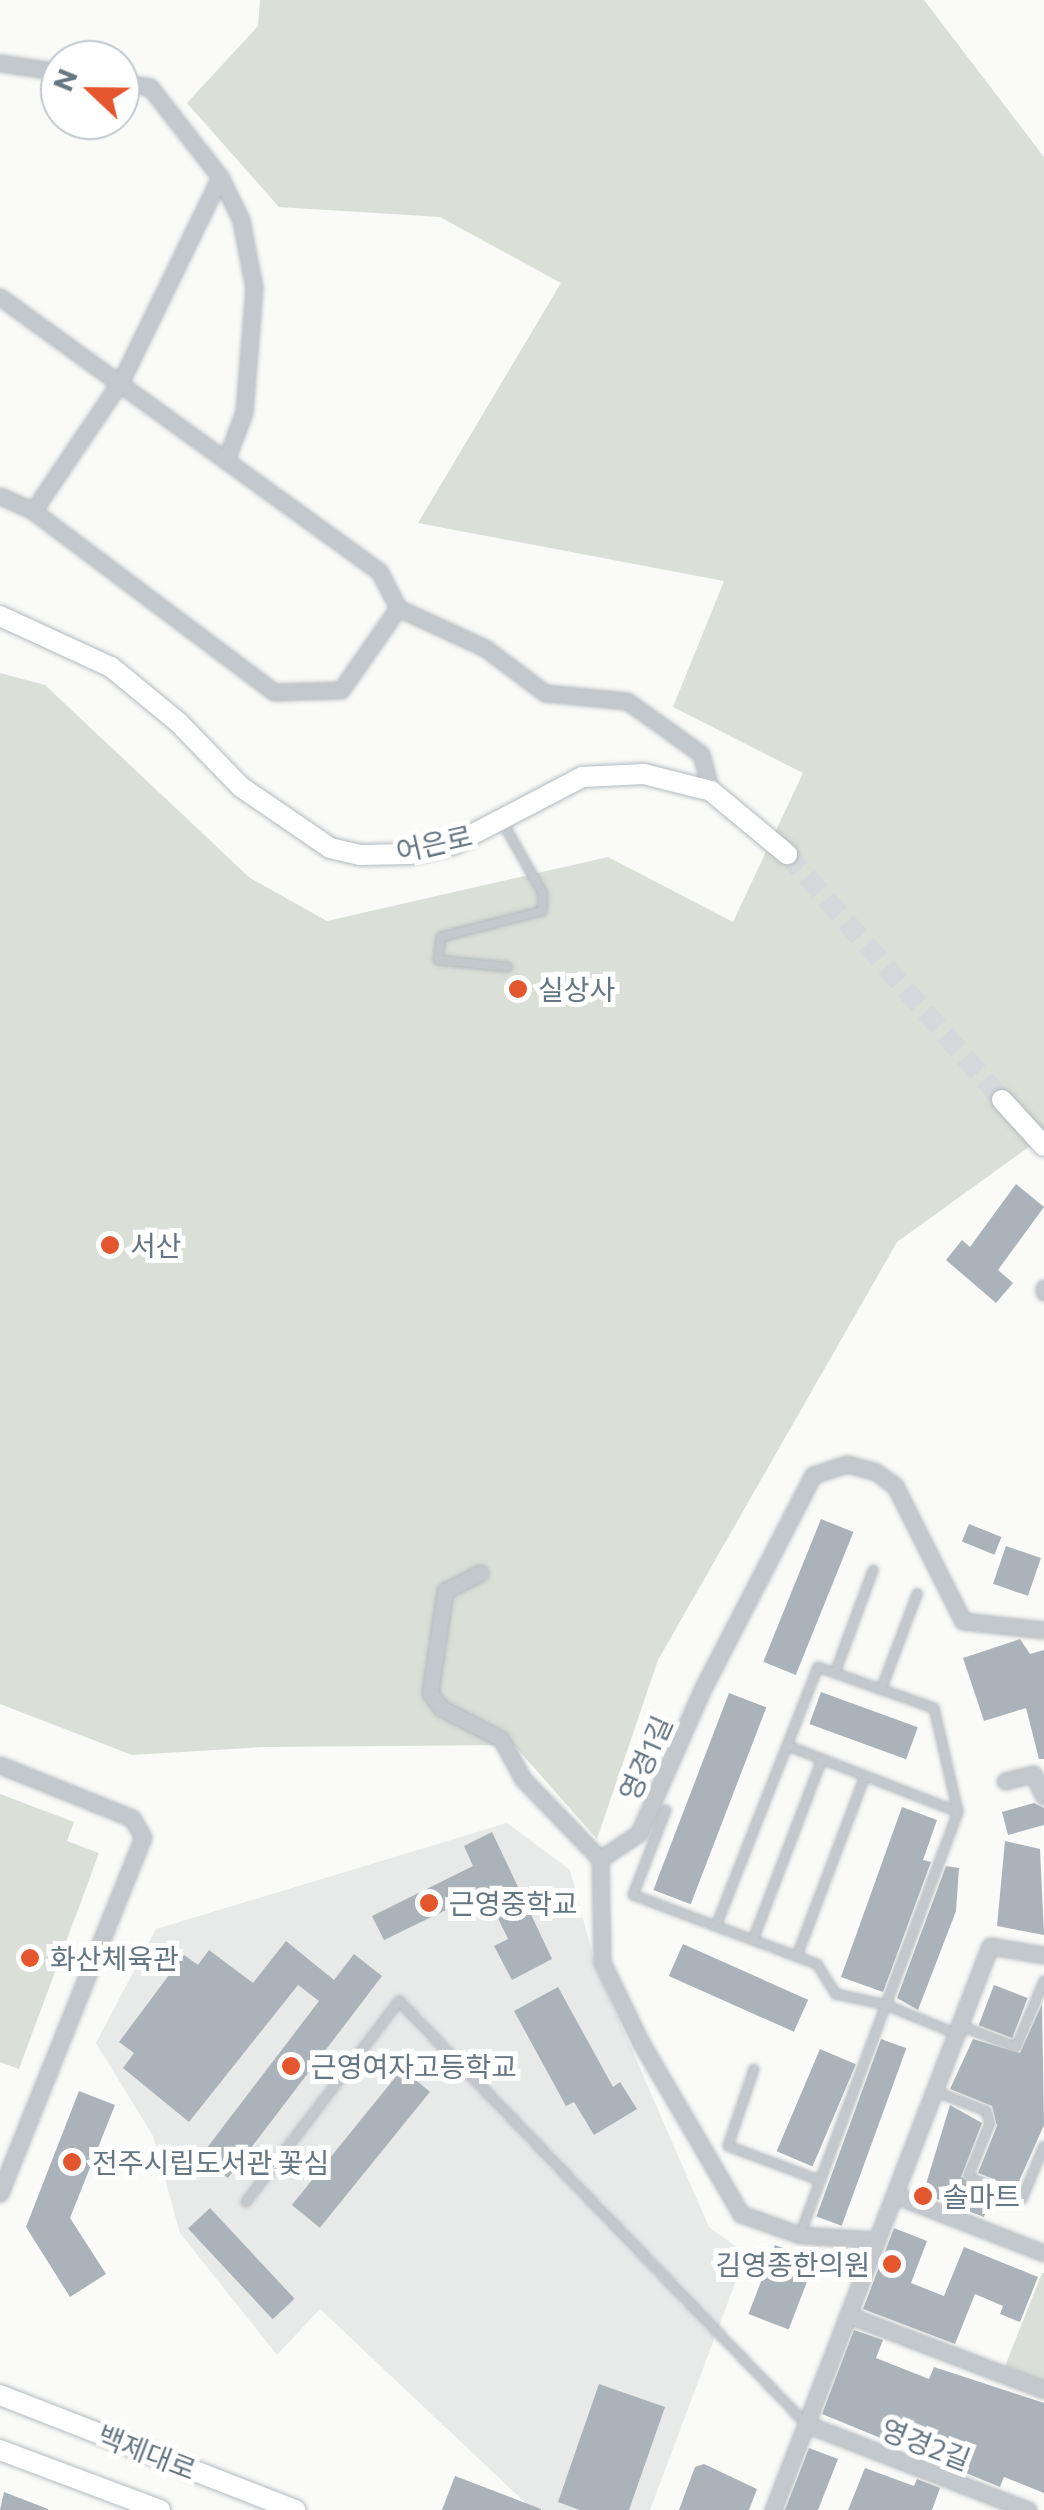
<!DOCTYPE html>
<meta charset="utf-8">
<style>
body{margin:0}
#map{position:relative;width:1044px;height:2510px;overflow:hidden;background:#fafaf8;font-family:Commissioner,"Noto Sans KR",sans-serif}
div>[style]{position:absolute}
[style*='--x']{left:calc(var(--x)*1px);top:calc(var(--y)*1px);width:calc(var(--w)*1px);rotate:calc(var(--a)*1deg)}
.built>*{inset:0;background:#e8e9e9}
.green>*{inset:0;background:#dadfd7}
.building>*{inset:0;background:#aab3b9;transform-origin:0 0}
.secondary-tunnel>*{height:20px;margin-top:-10px;transform-origin:0;background:repeating-linear-gradient(90deg,#d5d9db 0 20px,transparent 0 30px)}
.roads{filter:drop-shadow(0 0 2px #b3babf) drop-shadow(0 0 2px #b3babf)}
.lane>*{height:8px;margin:-4px;padding:0 4px;transform-origin:4px;border-radius:4px;background:#c3c8cc}
.street>*{height:15px;margin:-7.5px;padding:0 7.5px;transform-origin:7.5px;border-radius:7.5px;background:#c3c8cc}
.secondary>*{height:20px;margin:-10px;padding:0 10px;transform-origin:10px;border-radius:10px;background:#fff}
.dots>*{width:28px;height:28px;translate:-50% -50%;box-sizing:border-box;border:5px solid #fff;border-radius:50%}
span{translate:-50% -50%;white-space:nowrap;text-align:center;line-height:1.15;-webkit-text-stroke:10px #fff;paint-order:stroke}
.street-label{font-size:28px;color:#657683}
.poi-label{font-size:28px;color:#657683}
.left{translate:0 -50%;text-align:left}
.right{translate:-100% -50%;text-align:right}
.north{position:absolute;left:40px;top:40px;width:100px;height:100px;box-sizing:border-box;background:#fff;border:2px solid #c1c8cd;border-radius:50%;rotate:292deg;font-size:28px;font-weight:700;line-height:40px;text-align:center;color:#657683}
.north::after{content:'';display:block;margin:auto;width:35px;height:45px;background:#e4572e;clip-path:polygon(50% 0,100% 100%,50% 72%,0 100%)}
</style>
<div id="map">
<div class="built">
<div style="clip-path:polygon(507px 1823px,570px 1870px,596px 1967px,709px 2227px,746px 2254px,650px 2510px,533px 2510px,320px 2309px,277px 2355px,180px 2233px,153px 2136px,96px 2043px,156px 1929px)"></div>
</div>
<div class="green">
<div style="clip-path:polygon(260px 0,924px 0,1044px 157px,1044px 1136px,897px 1242px,658px 1660px,597px 1839px,514px 1745px,263px 1747px,132px 1755px,0 1704px,0 673px,45px 685px,250px 878px,327px 921px,608px 857px,733px 922px,803px 773px,673px 707px,724px 581px,418px 523px,561px 283px,440px 217px,279px 207px,187px 103px,258px 26px)"></div>
<div style="clip-path:polygon(0 1794px,74px 1822px,67px 1841px,99px 1853px,19px 2069px,0 2062px)"></div>
<div style="clip-path:polygon(1042px 2273px,1044px 2273px,1044px 2382px,1005px 2366px)"></div>
</div>
<div class="building">
<div style="clip-path:polygon(1016px 1184px,1044px 1207px,998px 1270px,1013px 1283px,996px 1303px,946px 1260px,962px 1240px,970px 1247px)"></div>
<div style="left:821px;top:1519px;width:35px;height:154px;rotate:22deg"></div>
<div style="left:969px;top:1524px;width:35px;height:19px;rotate:22deg"></div>
<div style="left:1006px;top:1546px;width:37px;height:40px;rotate:19deg"></div>
<div style="clip-path:polygon(1020px 1639px,1030px 1654px,1044px 1650px,1044px 1759px,1039px 1759px,1026px 1708px,984px 1721px,963px 1658px)"></div>
<div style="left:821px;top:1692px;width:103px;height:34px;rotate:20deg"></div>
<div style="left:729px;top:1693px;width:40px;height:211px;rotate:21deg"></div>
<div style="clip-path:polygon(1034px 1803px,1044px 1808px,1044px 1825px,1008px 1835px,1002px 1812px)"></div>
<div style="clip-path:polygon(902px 1807px,937px 1820px,923px 1860px,931px 1862px,883px 1992px,841px 1977px)"></div>
<div style="clip-path:polygon(492px 1832px,552px 1959px,512px 1980px,494px 1946px,508px 1939px,485px 1891px,384px 1940px,372px 1916px,473px 1866px,464px 1846px)"></div>
<div style="clip-path:polygon(1005px 1841px,1040px 1849px,1044px 1935px,997px 1926px)"></div>
<div style="clip-path:polygon(946px 1866px,959px 1868px,956px 1911px,918px 2010px,897px 1998px)"></div>
<div style="clip-path:polygon(286px 1941px,334px 1980px,354px 1954px,382px 1976px,228px 2178px,200px 2157px,319px 2001px,298px 1985px,189px 2122px,123px 2068px,134px 2053px,119px 2042px,184px 1955px,198px 1965px,209px 1950px,253px 1983px)"></div>
<div style="left:683px;top:1944px;width:137px;height:35px;rotate:24deg"></div>
<div style="left:994px;top:1985px;width:36px;height:43px;rotate:21deg"></div>
<div style="clip-path:polygon(558px 1987px,613px 2087px,620px 2082px,637px 2109px,594px 2135px,574px 2102px,566px 2106px,514px 2011px)"></div>
<div style="clip-path:polygon(1042px 2004px,1044px 2125px,1016px 2188px,978px 2173px,997px 2126px,992px 2106px,950px 2089px,973px 2039px,1020px 2053px)"></div>
<div style="left:881px;top:2039px;width:27px;height:189px;rotate:20deg"></div>
<div style="left:820px;top:2049px;width:39px;height:111px;rotate:23deg"></div>
<div style="left:402px;top:2069px;width:36px;height:175px;rotate:39deg"></div>
<div style="clip-path:polygon(79px 2091px,115px 2105px,70px 2218px,106px 2274px,70px 2297px,26px 2227px)"></div>
<div style="clip-path:polygon(950px 2105px,982px 2123px,961px 2177px,992px 2195px,984px 2217px,923px 2194px)"></div>
<div style="left:210px;top:2208px;width:124px;height:30px;rotate:47deg"></div>
<div style="clip-path:polygon(894px 2228px,927px 2241px,911px 2283px,944px 2296px,964px 2247px,1038px 2277px,1020px 2322px,1000px 2314px,1003px 2306px,975px 2294px,955px 2344px,863px 2309px)"></div>
<div style="left:775px;top:2245px;width:43px;height:74px;rotate:21deg"></div>
<div style="clip-path:polygon(854px 2330px,883px 2340px,876px 2358px,929px 2379px,934px 2367px,1044px 2403px,1044px 2493px,1004px 2477px,1000px 2487px,822px 2414px)"></div>
<div style="clip-path:polygon(599px 2384px,665px 2407px,629px 2510px,580px 2510px,558px 2502px)"></div>
<div style="clip-path:polygon(809px 2448px,838px 2459px,818px 2510px,785px 2510px)"></div>
<div style="clip-path:polygon(704px 2464px,757px 2489px,749px 2510px,679px 2510px,695px 2467px)"></div>
<div style="clip-path:polygon(865px 2468px,914px 2486px,917px 2479px,940px 2488px,932px 2510px,848px 2510px)"></div>
<div style="clip-path:polygon(455px 2476px,541px 2509px,541px 2510px,442px 2510px)"></div>
<div style="clip-path:polygon(4px 2492px,48px 2509px,48px 2510px,0 2510px)"></div>
</div>
<div class="secondary-tunnel">
<div style="--x:787;--y:854;--w:327;--a:48.8"></div>
</div>
<div class="roads">
<div class="lane">
<div style="--x:503;--y:823;--w:81;--a:60.6"></div>
<div style="--x:543;--y:894;--w:17;--a:93"></div>
<div style="--x:542;--y:911;--w:104;--a:165.6"></div>
<div style="--x:441;--y:937;--w:23;--a:97"></div>
<div style="--x:438;--y:960;--w:70;--a:5.7"></div>
<div style="--x:835;--y:1673;--w:110;--a:-69.7"></div>
<div style="--x:881;--y:1690;--w:103;--a:-69.4"></div>
<div style="--x:788;--y:1746;--w:182;--a:21.2"></div>
<div style="--x:666;--y:1810;--w:91;--a:111.2"></div>
<div style="--x:633;--y:1895;--w:197;--a:20.6"></div>
<div style="--x:817;--y:1964;--w:36;--a:58"></div>
<div style="--x:836;--y:1994;--w:51;--a:12.4"></div>
<div style="--x:886;--y:2005;--w:77;--a:22.2"></div>
<div style="--x:716;--y:1926;--w:278;--a:-68.5"></div>
<div style="--x:818;--y:1667;--w:123;--a:19.5"></div>
<div style="--x:934;--y:1708;--w:107;--a:77"></div>
<div style="--x:958;--y:1812;--w:452;--a:110.5"></div>
<div style="--x:753;--y:1940;--w:194;--a:-69.1"></div>
<div style="--x:797;--y:1956;--w:192;--a:-69.3"></div>
<div style="--x:961;--y:2026;--w:59;--a:20.9"></div>
<div style="--x:1016;--y:2047;--w:72;--a:-67"></div>
<div style="--x:754;--y:2069;--w:81;--a:108.7"></div>
<div style="--x:728;--y:2146;--w:99;--a:20.6"></div>
<div style="--x:934;--y:2091;--w:56;--a:21"></div>
<div style="--x:986;--y:2111;--w:13;--a:72"></div>
<div style="--x:990;--y:2123;--w:58;--a:112.2"></div>
<div style="--x:968;--y:2177;--w:58;--a:22.2"></div>
<div style="--x:1022;--y:2199;--w:57;--a:-67.5"></div>
<div style="--x:246;--y:2202;--w:253;--a:-52.7"></div>
<div style="--x:399;--y:2001;--w:587;--a:46.1"></div>
</div>
<div class="street">
<div style="--x:0;--y:63;--w:61;--a:8.5"></div>
<div style="--x:220;--y:177;--w:48;--a:64"></div>
<div style="--x:241;--y:220;--w:69;--a:79.2"></div>
<div style="--x:254;--y:288;--w:124;--a:94.6"></div>
<div style="--x:244;--y:412;--w:51;--a:110.6"></div>
<div style="--x:0;--y:297;--w:468;--a:35.9"></div>
<div style="--x:379;--y:571;--w:42;--a:62.8"></div>
<div style="--x:398;--y:608;--w:96;--a:24.7"></div>
<div style="--x:485;--y:648;--w:75;--a:36.9"></div>
<div style="--x:545;--y:693;--w:82;--a:5.6"></div>
<div style="--x:627;--y:701;--w:91;--a:35.6"></div>
<div style="--x:701;--y:754;--w:38;--a:75"></div>
<div style="--x:0;--y:496;--w:36;--a:24"></div>
<div style="--x:33;--y:511;--w:301;--a:36.9"></div>
<div style="--x:274;--y:692;--w:67;--a:-1.7"></div>
<div style="--x:341;--y:690;--w:100;--a:-55.2"></div>
<div style="--x:33;--y:511;--w:159;--a:-56"></div>
<div style="--x:122;--y:379;--w:225;--a:-64.1"></div>
<div style="--x:220;--y:177;--w:114;--a:-127.9"></div>
<div style="--x:150;--y:87;--w:30;--a:-171"></div>
<div style="--x:1044;--y:1288;--w:4;--a:90"></div>
<div style="--x:480;--y:1573;--w:39;--a:153"></div>
<div style="--x:445;--y:1591;--w:103;--a:98.4"></div>
<div style="--x:430;--y:1693;--w:19;--a:54"></div>
<div style="--x:441;--y:1708;--w:68;--a:27.3"></div>
<div style="--x:501;--y:1739;--w:46;--a:61.2"></div>
<div style="--x:523;--y:1779;--w:111;--a:46.1"></div>
<div style="--x:0;--y:1765;--w:142;--a:21.9"></div>
<div style="--x:132;--y:1818;--w:22;--a:60"></div>
<div style="--x:143;--y:1837;--w:384;--a:111.9"></div>
<div style="--x:1005;--y:1781;--w:29;--a:-14"></div>
<div style="--x:1033;--y:1774;--w:25;--a:64"></div>
<div style="--x:895;--y:2195;--w:160;--a:21.3"></div>
<div style="--x:877;--y:2240;--w:77;--a:-176.3"></div>
<div style="--x:800;--y:2235;--w:63;--a:-160.4"></div>
<div style="--x:741;--y:2214;--w:198;--a:-120.3"></div>
<div style="--x:641;--y:2043;--w:90;--a:-115.7"></div>
<div style="--x:602;--y:1962;--w:103;--a:-91.1"></div>
<div style="--x:600;--y:1859;--w:47;--a:-33.7"></div>
<div style="--x:639;--y:1833;--w:158;--a:-66.2"></div>
<div style="--x:703;--y:1688;--w:240;--a:-62.7"></div>
<div style="--x:813;--y:1475;--w:36;--a:-18"></div>
<div style="--x:847;--y:1464;--w:30;--a:15"></div>
<div style="--x:876;--y:1472;--w:24;--a:36"></div>
<div style="--x:895;--y:1486;--w:151;--a:63.3"></div>
<div style="--x:963;--y:1621;--w:81;--a:6.3"></div>
<div style="--x:848;--y:2315;--w:210;--a:20.9"></div>
<div style="--x:806;--y:2424;--w:238;--a:21.2"></div>
<div style="--x:773;--y:2510;--w:604;--a:-68.96"></div>
<div style="--x:990;--y:1946;--w:55;--a:9.5"></div>
</div>
<div class="secondary">
<div style="--x:0;--y:616;--w:122;--a:24.7"></div>
<div style="--x:111;--y:667;--w:87;--a:39.4"></div>
<div style="--x:178;--y:722;--w:91;--a:45.9"></div>
<div style="--x:241;--y:787;--w:108;--a:34.4"></div>
<div style="--x:330;--y:848;--w:31;--a:13"></div>
<div style="--x:360;--y:855;--w:50;--a:-1.1"></div>
<div style="--x:410;--y:854;--w:45;--a:-12.8"></div>
<div style="--x:454;--y:844;--w:144;--a:-27.6"></div>
<div style="--x:582;--y:777;--w:62;--a:-2.8"></div>
<div style="--x:644;--y:774;--w:69;--a:14.2"></div>
<div style="--x:711;--y:791;--w:99;--a:39.7"></div>
<div style="--x:1002;--y:1100;--w:62;--a:47.6"></div>
<div style="--x:0;--y:2395;--w:317;--a:21.3"></div>
<div style="--x:0;--y:2450;--w:171;--a:20.6"></div>
</div>
</div>
<div class="dots">
<div style="left:518px;top:989px;background:#e4572e"></div>
<div style="left:110px;top:1245px;background:#e4572e"></div>
<div style="left:429px;top:1903px;background:#e4572e"></div>
<div style="left:30px;top:1958px;background:#e4572e"></div>
<div style="left:291px;top:2066px;background:#e4572e"></div>
<div style="left:72px;top:2162px;background:#e4572e"></div>
<div style="left:923px;top:2196px;background:#e4572e"></div>
<div style="left:892px;top:2264px;background:#e4572e"></div>
</div>
<div class="street-label">
<span style="left:434px;top:843px;rotate:-13deg">어은로</span>
<span style="left:645px;top:1758px;rotate:-66deg">영경1길</span>
<span style="left:926px;top:2444px;rotate:21deg">영경2길</span>
<span style="left:147px;top:2452px;rotate:21deg">백제대로</span>
</div>
<div class="poi-label">
<span class="left" style="left:538px;top:989px">실상사</span>
<span class="left" style="left:130px;top:1245px">서산</span>
<span class="left" style="left:449px;top:1903px">근영중학교</span>
<span class="left" style="left:50px;top:1958px">화산체육관</span>
<span class="left" style="left:311px;top:2066px">근영여자고등학교</span>
<span class="left" style="left:92px;top:2162px">전주시립도서관 꽃심</span>
<span class="left" style="left:943px;top:2196px">솔마트</span>
<span class="right" style="left:870px;top:2264px">김영종한의원</span>
</div>
<div class="north">N</div>
</div>
